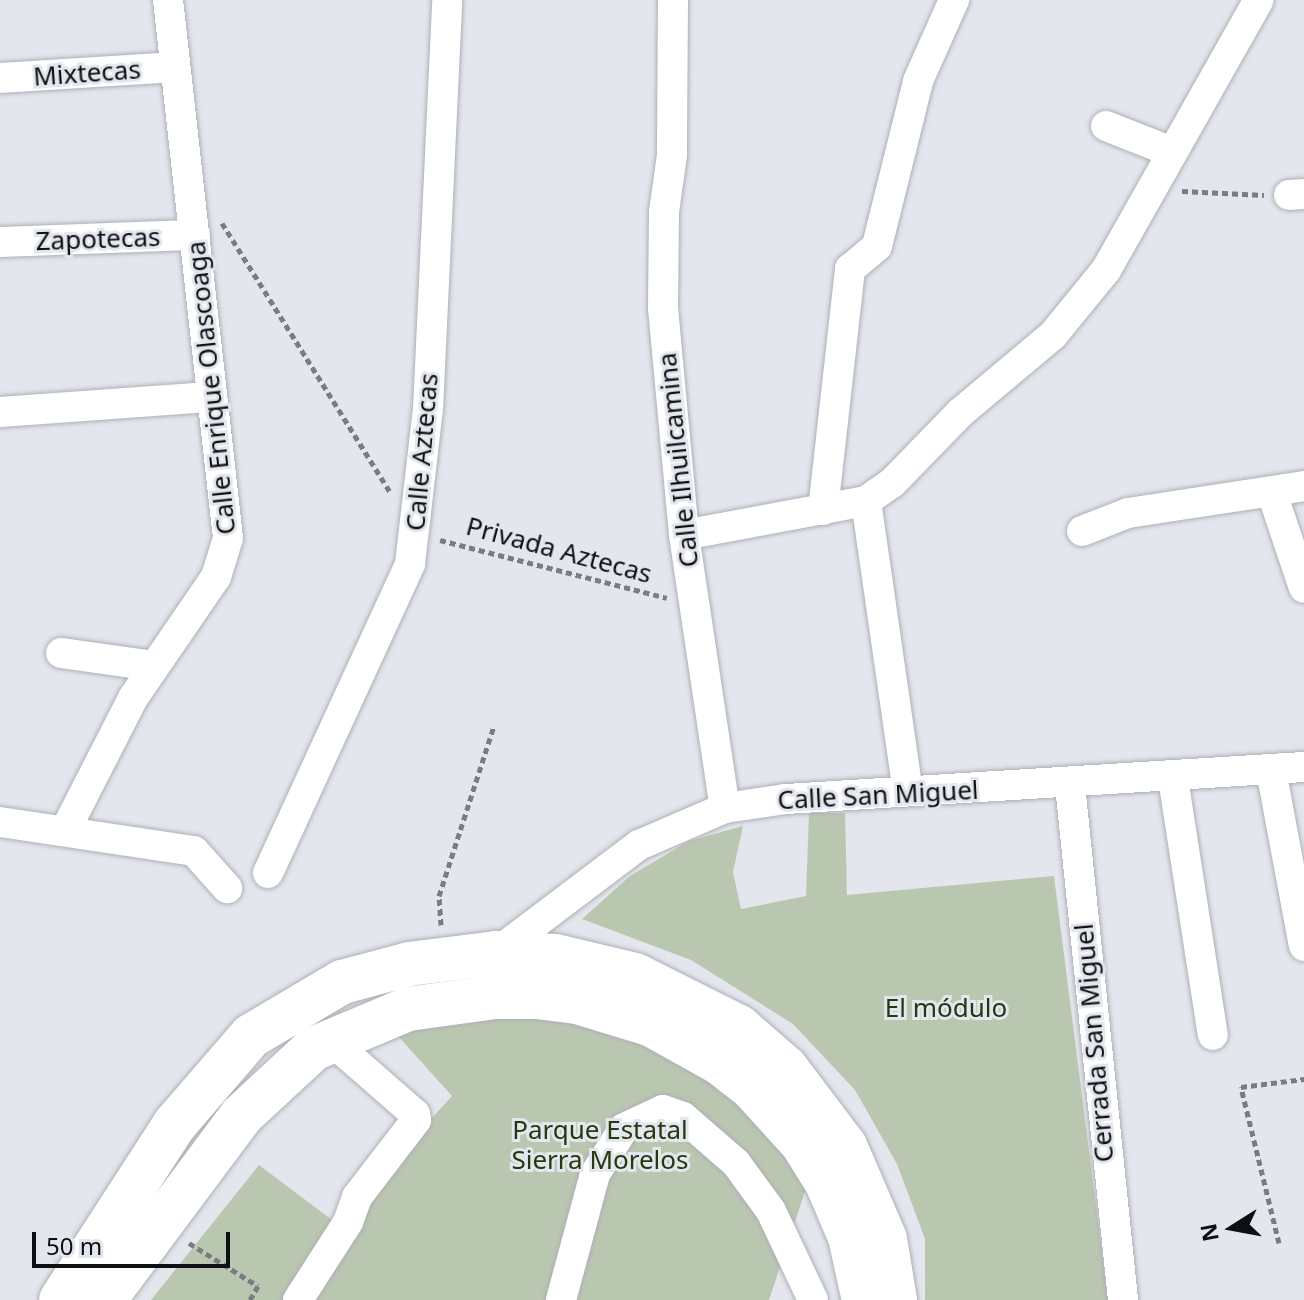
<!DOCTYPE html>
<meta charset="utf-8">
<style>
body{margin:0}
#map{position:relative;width:1304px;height:1300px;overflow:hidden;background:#e3e6ed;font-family:"Noto Sans",sans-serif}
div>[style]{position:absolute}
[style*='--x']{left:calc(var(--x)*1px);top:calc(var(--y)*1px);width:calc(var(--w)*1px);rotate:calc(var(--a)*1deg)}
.green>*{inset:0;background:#bac7b0}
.path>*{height:5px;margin-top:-2.5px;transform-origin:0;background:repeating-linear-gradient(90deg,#7a7c81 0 6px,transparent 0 10px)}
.roads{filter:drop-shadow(0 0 2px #adb0b6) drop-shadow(0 0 2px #adb0b6)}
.minor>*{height:30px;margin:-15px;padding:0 15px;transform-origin:15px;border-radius:15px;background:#fff}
.highway>*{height:44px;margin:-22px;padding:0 22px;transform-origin:22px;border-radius:22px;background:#fff}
span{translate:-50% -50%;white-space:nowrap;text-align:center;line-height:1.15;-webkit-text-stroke:6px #e3e6ed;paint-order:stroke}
.street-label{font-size:26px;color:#0e0f11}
.park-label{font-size:26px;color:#25380e}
.north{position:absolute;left:1192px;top:1188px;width:80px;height:80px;-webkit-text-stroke:6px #e3e6ed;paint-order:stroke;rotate:259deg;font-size:22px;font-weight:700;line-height:32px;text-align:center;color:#0e0f11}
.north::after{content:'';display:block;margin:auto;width:28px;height:36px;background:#0e0f11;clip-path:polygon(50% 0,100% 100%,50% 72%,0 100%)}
.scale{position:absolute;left:32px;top:1232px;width:198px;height:36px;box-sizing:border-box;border:4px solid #0e0f11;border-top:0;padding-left:10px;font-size:24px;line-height:28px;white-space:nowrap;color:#0e0f11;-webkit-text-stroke:6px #e3e6ed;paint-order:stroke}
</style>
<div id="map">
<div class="green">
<div style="clip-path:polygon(809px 813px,845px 813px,847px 895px,1054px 876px,1108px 1300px,925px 1300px,925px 1239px,897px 1164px,855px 1090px,793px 1024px,691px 960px,582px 919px,630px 876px,689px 841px,743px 826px,733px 872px,741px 909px,806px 896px)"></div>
<div style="clip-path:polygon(507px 989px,832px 1110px,769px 1300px,151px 1300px,259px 1165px,336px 1223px,452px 1096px,397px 1035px)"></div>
</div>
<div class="path">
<div style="--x:1182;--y:191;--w:82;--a:2.8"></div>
<div style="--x:222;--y:223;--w:317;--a:58"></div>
<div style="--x:440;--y:540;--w:234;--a:14.3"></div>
<div style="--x:441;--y:925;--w:29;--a:-94"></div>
<div style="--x:439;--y:896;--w:179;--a:-72.1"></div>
<div style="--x:189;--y:1243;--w:81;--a:31.9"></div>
<div style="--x:258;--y:1286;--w:16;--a:120"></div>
<div style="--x:1279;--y:1243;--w:161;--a:-103.7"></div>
<div style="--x:1241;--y:1087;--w:64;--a:-7.2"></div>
</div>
<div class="roads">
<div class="minor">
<div style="--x:673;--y:0;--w:155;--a:90.4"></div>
<div style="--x:672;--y:155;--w:58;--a:98"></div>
<div style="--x:664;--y:212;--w:96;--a:90.6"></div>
<div style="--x:663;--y:308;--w:228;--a:84.7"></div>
<div style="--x:684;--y:535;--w:276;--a:81.5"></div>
<div style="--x:0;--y:78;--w:173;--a:-3.6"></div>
<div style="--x:1106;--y:126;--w:71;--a:21.5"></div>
<div style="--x:1289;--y:195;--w:15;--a:-4"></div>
<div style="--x:0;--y:242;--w:195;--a:-2.1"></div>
<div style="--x:0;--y:412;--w:212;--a:-4.1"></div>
<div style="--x:1272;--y:493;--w:100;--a:71.4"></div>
<div style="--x:866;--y:501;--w:293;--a:81.8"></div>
<div style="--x:823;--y:510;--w:243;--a:-83.6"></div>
<div style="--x:850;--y:269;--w:35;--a:-40"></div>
<div style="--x:877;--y:246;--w:170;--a:-76"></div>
<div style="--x:918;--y:81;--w:89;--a:-66"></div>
<div style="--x:1082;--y:531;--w:49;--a:-21.4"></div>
<div style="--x:1128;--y:513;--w:178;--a:-8.7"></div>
<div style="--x:684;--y:535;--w:185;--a:-10.6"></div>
<div style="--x:866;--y:501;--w:32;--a:-35"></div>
<div style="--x:892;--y:483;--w:98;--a:-45.8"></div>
<div style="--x:960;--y:413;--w:121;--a:-40"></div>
<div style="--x:1053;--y:335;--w:84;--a:-50.8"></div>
<div style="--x:1106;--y:270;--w:310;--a:-60.5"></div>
<div style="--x:61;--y:653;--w:94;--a:8"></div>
<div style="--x:1271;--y:770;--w:179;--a:79.4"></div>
<div style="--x:1173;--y:778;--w:260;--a:81.2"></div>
<div style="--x:1070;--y:785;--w:518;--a:84.12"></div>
<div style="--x:0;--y:822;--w:196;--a:8.5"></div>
<div style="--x:194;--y:851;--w:50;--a:48.3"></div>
<div style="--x:66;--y:829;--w:147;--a:-62.9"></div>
<div style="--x:133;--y:698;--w:147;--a:-55.6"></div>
<div style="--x:216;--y:577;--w:41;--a:-72.9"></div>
<div style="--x:228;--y:538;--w:541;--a:-96.36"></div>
<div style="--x:268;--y:873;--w:340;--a:-65.3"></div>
<div style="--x:410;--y:564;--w:156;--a:-83.4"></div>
<div style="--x:428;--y:409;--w:409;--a:-87.3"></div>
<div style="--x:496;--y:953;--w:179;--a:-37.1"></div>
<div style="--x:639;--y:845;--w:94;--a:-23.3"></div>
<div style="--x:725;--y:808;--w:62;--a:-8.4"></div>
<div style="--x:786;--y:799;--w:519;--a:-3.54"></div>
<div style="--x:298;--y:1300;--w:93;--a:-57.3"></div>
<div style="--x:348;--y:1222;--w:27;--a:-70"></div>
<div style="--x:357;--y:1197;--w:97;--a:-52.5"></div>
<div style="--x:416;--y:1120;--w:6;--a:-99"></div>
<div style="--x:415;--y:1114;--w:114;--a:-138.9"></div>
<div style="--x:561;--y:1300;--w:131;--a:-74.9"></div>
<div style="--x:595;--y:1174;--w:54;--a:-57.8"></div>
<div style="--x:624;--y:1128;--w:43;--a:-24.8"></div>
<div style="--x:663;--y:1110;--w:21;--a:19"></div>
<div style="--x:683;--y:1117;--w:70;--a:41"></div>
<div style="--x:736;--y:1163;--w:59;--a:53.9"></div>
<div style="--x:771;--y:1211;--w:98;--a:64.7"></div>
</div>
<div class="highway">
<div style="--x:61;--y:1300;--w:210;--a:-57.1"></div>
<div style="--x:175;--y:1124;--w:116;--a:-49.2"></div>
<div style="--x:251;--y:1036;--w:106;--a:-30.7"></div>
<div style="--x:342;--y:982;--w:69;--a:-15"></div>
<div style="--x:409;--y:964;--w:88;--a:-7.2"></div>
<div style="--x:496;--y:953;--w:59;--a:2.9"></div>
<div style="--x:555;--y:956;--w:82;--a:13.4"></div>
<div style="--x:635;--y:975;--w:116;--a:26.6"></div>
<div style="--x:739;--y:1027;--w:62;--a:41.1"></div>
<div style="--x:786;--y:1068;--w:98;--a:52.9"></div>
<div style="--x:845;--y:1146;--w:101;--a:66.7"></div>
<div style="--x:885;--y:1239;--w:62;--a:80.7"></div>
<div style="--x:104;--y:1300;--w:229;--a:-53.3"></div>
<div style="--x:241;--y:1116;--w:98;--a:-42.9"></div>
<div style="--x:313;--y:1049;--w:103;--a:-22.8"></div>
<div style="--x:408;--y:1009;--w:88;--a:-7.9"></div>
<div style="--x:495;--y:997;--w:42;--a:0"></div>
<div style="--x:537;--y:997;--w:40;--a:7.1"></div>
<div style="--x:577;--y:1002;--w:78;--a:17"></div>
<div style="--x:652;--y:1025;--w:78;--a:29.2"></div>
<div style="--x:720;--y:1063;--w:39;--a:38"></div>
<div style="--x:751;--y:1087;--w:76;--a:47.7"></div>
<div style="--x:802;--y:1143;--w:47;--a:58"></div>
<div style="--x:827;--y:1183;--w:59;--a:66.9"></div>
<div style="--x:850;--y:1237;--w:65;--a:77.5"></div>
</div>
</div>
<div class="street-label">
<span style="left:87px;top:73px;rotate:-4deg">Mixtecas</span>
<span style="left:98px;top:239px;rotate:-2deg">Zapotecas</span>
<span style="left:211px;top:388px;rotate:-96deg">Calle Enrique Olascoaga</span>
<span style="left:422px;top:452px;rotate:-85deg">Calle Aztecas</span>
<span style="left:678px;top:460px;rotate:-96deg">Calle Ilhuilcamina</span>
<span style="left:559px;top:550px;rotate:15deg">Privada Aztecas</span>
<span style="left:878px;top:795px;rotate:-3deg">Calle San Miguel</span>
<span style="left:1094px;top:1043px;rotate:-95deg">Cerrada San Miguel</span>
</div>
<div class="park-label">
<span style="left:946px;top:1008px">El módulo</span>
<span style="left:600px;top:1145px">Parque Estatal<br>Sierra Morelos</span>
</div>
<div class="north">N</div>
<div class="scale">50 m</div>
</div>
